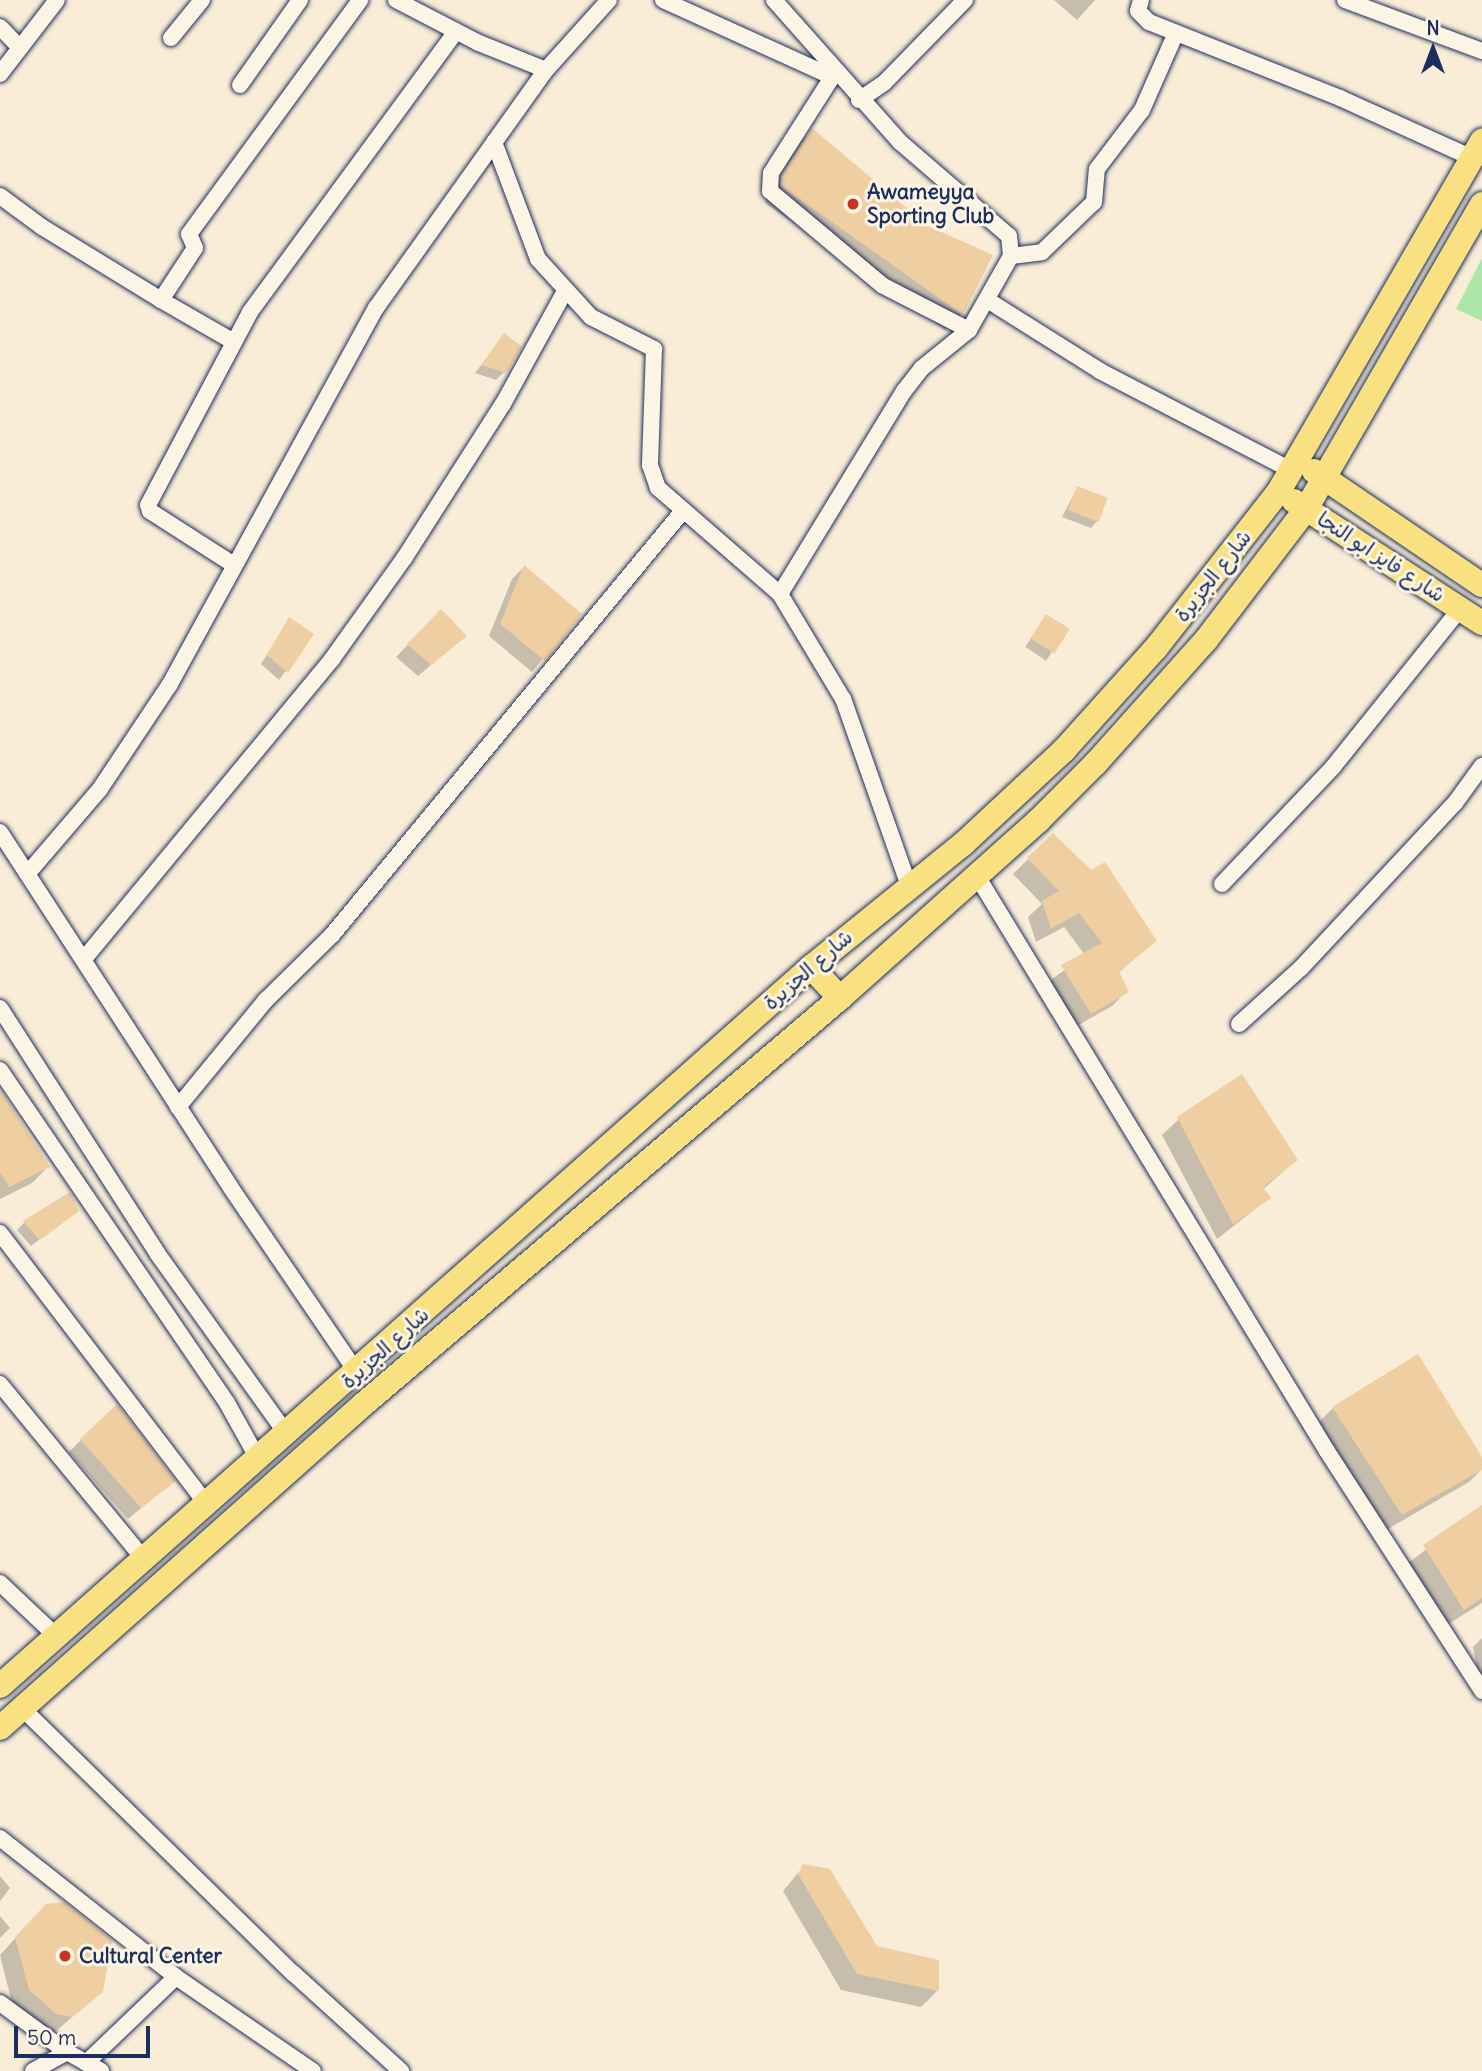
<!DOCTYPE html>
<meta charset="utf-8">
<style>
body{margin:0}
#map{position:relative;width:1482px;height:2071px;overflow:hidden;background:#f9edd7;font-family:Delius,"Playpen Sans Arabic",sans-serif}
div>[style]{position:absolute}
[style*='--x']{left:calc(var(--x)*1px);top:calc(var(--y)*1px);width:calc(var(--w)*1px);rotate:calc(var(--a)*1deg)}
.green>*{inset:0;background:#aee5a8}
.shadow>*{inset:0;background:#0003;transform-origin:0 0}
.building>*{inset:0;background:#efcea1;transform-origin:0 0}
.roads{filter:drop-shadow(0 0 2px #1b2f5e) drop-shadow(0 0 2px #1b2f5e)}
.minor>*{height:16px;margin:-8px;padding:0 8px;transform-origin:8px;border-radius:8px;background:#fcf5e5}
.primary>*{height:24px;margin:-12px;padding:0 12px;transform-origin:12px;border-radius:12px;background:#f9e181}
.dots>*{width:19px;height:19px;translate:-50% -50%;box-sizing:border-box;border:4px solid #fcf5e5;border-radius:50%}
span{translate:-50% -50%;white-space:nowrap;text-align:center;line-height:1.15;-webkit-text-stroke:6px #fcf5e5;paint-order:stroke}
.poi-label{font-size:21px;color:#1b2f5e;font-weight:700}
.left{translate:0 -50%;text-align:left}
.street-label{font-size:21px;color:#1b2f5e}
.north{position:absolute;left:1398px;top:14px;width:70px;height:70px;-webkit-text-stroke:5px #fcf5e5;paint-order:stroke;rotate:0deg;font-size:19px;font-weight:700;line-height:28px;text-align:center;color:#1b2f5e}
.north::after{content:'';display:block;margin:auto;width:24px;height:32px;background:#1b2f5e;clip-path:polygon(50% 0,100% 100%,50% 72%,0 100%)}
.scale{position:absolute;left:14px;top:2026px;width:136px;height:32px;box-sizing:border-box;border:4px solid #1b2f5e;border-top:0;padding-left:9px;font-size:21px;line-height:24px;white-space:nowrap;color:#1b2f5e;-webkit-text-stroke:5px #fcf5e5;paint-order:stroke}
</style>
<div id="map">
<div class="green">
<div style="clip-path:polygon(1482px 258px,1482px 321px,1456px 309px)"></div>
</div>
<div class="shadow">
<div style="clip-path:polygon(1054px 0,1095px 0,1077px 20px)"></div>
<div style="clip-path:polygon(812px 130px,927px 227px,991px 256px,961px 314px,945px 330px,765px 203px,766px 194px,796px 146px)"></div>
<div style="clip-path:polygon(504px 335px,504px 372px,496px 380px,475px 373px)"></div>
<div style="clip-path:polygon(1077px 488px,1098px 520px,1091px 528px,1062px 517px)"></div>
<div style="clip-path:polygon(524px 567px,579px 614px,532px 672px,489px 636px,512px 579px)"></div>
<div style="clip-path:polygon(441px 611px,465px 636px,418px 676px,396px 657px)"></div>
<div style="left:1046px;top:616px;width:25px;height:37px;rotate:34deg"></div>
<div style="clip-path:polygon(289px 619px,312px 635px,279px 680px,261px 664px)"></div>
<div style="clip-path:polygon(1053px 835px,1155px 941px,1118px 973px,1127px 991px,1112px 1006px,1075px 1027px,1048px 982px,1085px 955px,1064px 927px,1036px 942px,1028px 917px,1042px 904px,1013px 874px)"></div>
<div style="clip-path:polygon(0 1092px,48px 1167px,32px 1183px,0 1199px)"></div>
<div style="clip-path:polygon(1179px 1119px,1296px 1160px,1262px 1190px,1269px 1198px,1217px 1239px,1162px 1135px)"></div>
<div style="clip-path:polygon(77px 1210px,31px 1246px,17px 1230px,25px 1222px)"></div>
<div style="clip-path:polygon(1333px 1408px,1482px 1461px,1482px 1469px,1469px 1482px,1386px 1530px,1317px 1424px)"></div>
<div style="clip-path:polygon(81px 1440px,174px 1481px,128px 1519px,69px 1452px)"></div>
<div style="clip-path:polygon(1482px 1508px,1482px 1603px,1447px 1625px,1408px 1563px)"></div>
<div style="clip-path:polygon(1482px 1638px,1482px 1692px,1473px 1647px)"></div>
<div style="clip-path:polygon(804px 1866px,876px 1948px,937px 1991px,921px 2007px,841px 1990px,783px 1891px)"></div>
<div style="clip-path:polygon(0 1876px,10px 1888px,0 1901px)"></div>
<div style="clip-path:polygon(0 1916px,10px 1928px,0 1938px)"></div>
<div style="clip-path:polygon(30px 1922px,102px 1991px,55px 2032px,39px 2030px,13px 2007px,0 1955px)"></div>
</div>
<div class="building">
<div style="clip-path:polygon(812px 128px,928px 226px,993px 255px,963px 315px,781px 186px,781px 176px)"></div>
<div style="clip-path:polygon(504px 333px,522px 347px,506px 373px,481px 365px)"></div>
<div style="left:1077px;top:486px;width:33px;height:26px;rotate:21deg"></div>
<div style="clip-path:polygon(524px 565px,582px 614px,545px 661px,500px 624px)"></div>
<div style="clip-path:polygon(441px 609px,467px 636px,431px 665px,407px 644px)"></div>
<div style="left:1046px;top:614px;width:28px;height:29px;rotate:32deg"></div>
<div style="clip-path:polygon(289px 617px,314px 634px,288px 673px,267px 655px)"></div>
<div style="clip-path:polygon(1053px 833px,1091px 870px,1105px 862px,1157px 941px,1119px 971px,1129px 992px,1091px 1014px,1061px 965px,1102px 943px,1079px 913px,1051px 929px,1042px 901px,1059px 891px,1027px 858px)"></div>
<div style="clip-path:polygon(1242px 1074px,1298px 1160px,1263px 1187px,1271px 1198px,1233px 1224px,1177px 1117px)"></div>
<div style="clip-path:polygon(0 1089px,50px 1167px,9px 1187px,0 1173px)"></div>
<div style="clip-path:polygon(70px 1192px,79px 1211px,40px 1240px,23px 1221px)"></div>
<div style="clip-path:polygon(1418px 1354px,1482px 1457px,1482px 1470px,1402px 1515px,1332px 1407px)"></div>
<div style="clip-path:polygon(117px 1404px,176px 1481px,141px 1508px,80px 1439px)"></div>
<div style="clip-path:polygon(1482px 1505px,1482px 1598px,1464px 1610px,1423px 1545px)"></div>
<div style="clip-path:polygon(803px 1864px,830px 1869px,877px 1946px,939px 1960px,939px 1991px,857px 1974px,798px 1874px)"></div>
<div style="clip-path:polygon(64px 1902px,112px 1940px,103px 1992px,72px 2017px,56px 2014px,29px 1990px,15px 1937px,46px 1904px)"></div>
</div>
<div class="roads">
<div class="minor">
<div style="--x:396;--y:0;--w:93;--a:27.4"></div>
<div style="--x:479;--y:43;--w:72;--a:21.9"></div>
<div style="--x:663;--y:0;--w:187;--a:24.4"></div>
<div style="--x:774;--y:0;--w:190;--a:48.4"></div>
<div style="--x:900;--y:142;--w:144;--a:40.8"></div>
<div style="--x:1009;--y:236;--w:20;--a:84"></div>
<div style="--x:1011;--y:256;--w:85;--a:119.6"></div>
<div style="--x:969;--y:330;--w:98;--a:-152.7"></div>
<div style="--x:882;--y:285;--w:146;--a:-140"></div>
<div style="--x:770;--y:191;--w:18;--a:-87"></div>
<div style="--x:771;--y:173;--w:121;--a:-57.5"></div>
<div style="--x:1141;--y:0;--w:11;--a:105"></div>
<div style="--x:1138;--y:11;--w:16;--a:45"></div>
<div style="--x:1149;--y:22;--w:206;--a:21.7"></div>
<div style="--x:1340;--y:98;--w:145;--a:24.4"></div>
<div style="--x:1345;--y:0;--w:146;--a:20.4"></div>
<div style="--x:0;--y:27;--w:29;--a:46"></div>
<div style="--x:171;--y:38;--w:49;--a:-50.8"></div>
<div style="--x:0;--y:74;--w:93;--a:-52.4"></div>
<div style="--x:240;--y:85;--w:104;--a:-54.8"></div>
<div style="--x:859;--y:100;--w:30;--a:-34"></div>
<div style="--x:884;--y:83;--w:116;--a:-45.7"></div>
<div style="--x:494;--y:142;--w:125;--a:69.4"></div>
<div style="--x:538;--y:259;--w:79;--a:47.6"></div>
<div style="--x:591;--y:317;--w:71;--a:26.9"></div>
<div style="--x:654;--y:349;--w:116;--a:92"></div>
<div style="--x:650;--y:465;--w:24;--a:71"></div>
<div style="--x:658;--y:488;--w:162;--a:41"></div>
<div style="--x:0;--y:196;--w:52;--a:36.4"></div>
<div style="--x:42;--y:227;--w:140;--a:31.5"></div>
<div style="--x:1011;--y:256;--w:31;--a:-7"></div>
<div style="--x:1042;--y:252;--w:72;--a:-43.9"></div>
<div style="--x:1094;--y:202;--w:33;--a:-85"></div>
<div style="--x:1097;--y:169;--w:74;--a:-52.7"></div>
<div style="--x:1142;--y:110;--w:84;--a:-66.2"></div>
<div style="--x:989;--y:301;--w:131;--a:32.2"></div>
<div style="--x:1100;--y:371;--w:217;--a:27.4"></div>
<div style="--x:234;--y:342;--w:84;--a:-150.1"></div>
<div style="--x:161;--y:300;--w:62;--a:-56.8"></div>
<div style="--x:195;--y:248;--w:15;--a:-113"></div>
<div style="--x:189;--y:234;--w:290;--a:-53.8"></div>
<div style="--x:234;--y:565;--w:100;--a:-147.3"></div>
<div style="--x:150;--y:511;--w:6;--a:-108"></div>
<div style="--x:148;--y:505;--w:218;--a:-62.1"></div>
<div style="--x:250;--y:312;--w:348;--a:-53.7"></div>
<div style="--x:0;--y:832;--w:424;--a:57"></div>
<div style="--x:231;--y:1188;--w:224;--a:55.7"></div>
<div style="--x:28;--y:873;--w:111;--a:-49.4"></div>
<div style="--x:100;--y:789;--w:126;--a:-56.3"></div>
<div style="--x:170;--y:684;--w:429;--a:-61.3"></div>
<div style="--x:376;--y:308;--w:292;--a:-54.5"></div>
<div style="--x:546;--y:70;--w:94;--a:-48"></div>
<div style="--x:977;--y:876;--w:673;--a:58.67"></div>
<div style="--x:1327;--y:1451;--w:286;--a:57.1"></div>
<div style="--x:1222;--y:884;--w:161;--a:-46.5"></div>
<div style="--x:1333;--y:767;--w:203;--a:-51.2"></div>
<div style="--x:909;--y:886;--w:198;--a:-109.4"></div>
<div style="--x:843;--y:699;--w:122;--a:-121"></div>
<div style="--x:780;--y:594;--w:238;--a:-58.6"></div>
<div style="--x:904;--y:391;--w:29;--a:-52"></div>
<div style="--x:922;--y:368;--w:60;--a:-39"></div>
<div style="--x:84;--y:959;--w:389;--a:-50.4"></div>
<div style="--x:332;--y:659;--w:125;--a:-54.4"></div>
<div style="--x:405;--y:557;--w:182;--a:-57.4"></div>
<div style="--x:503;--y:404;--w:129;--a:-61.2"></div>
<div style="--x:0;--y:1008;--w:291;--a:57.3"></div>
<div style="--x:157;--y:1253;--w:221;--a:54.4"></div>
<div style="--x:1239;--y:1024;--w:84;--a:-42.1"></div>
<div style="--x:1301;--y:968;--w:226;--a:-47"></div>
<div style="--x:1455;--y:803;--w:46;--a:-53.9"></div>
<div style="--x:0;--y:1070;--w:403;--a:55.7"></div>
<div style="--x:227;--y:1403;--w:62;--a:60.9"></div>
<div style="--x:178;--y:1107;--w:139;--a:-50.6"></div>
<div style="--x:266;--y:1000;--w:93;--a:-44.6"></div>
<div style="--x:332;--y:935;--w:549;--a:-50.39"></div>
<div style="--x:0;--y:1233;--w:340;--a:52.7"></div>
<div style="--x:0;--y:1384;--w:225;--a:50.6"></div>
<div style="--x:0;--y:1583;--w:77;--a:43.4"></div>
<div style="--x:22;--y:1708;--w:379;--a:44.4"></div>
<div style="--x:293;--y:1973;--w:146;--a:42.2"></div>
<div style="--x:0;--y:1838;--w:224;--a:38.3"></div>
<div style="--x:176;--y:1977;--w:166;--a:34.5"></div>
<div style="--x:0;--y:2003;--w:83;--a:36.2"></div>
<div style="--x:86;--y:2063;--w:124;--a:-43.7"></div>
<div style="--x:33;--y:2071;--w:39;--a:-29"></div>
<div style="--x:67;--y:2052;--w:39;--a:29"></div>
</div>
<div class="primary">
<div style="--x:1314;--y:471;--w:203;--a:34.2"></div>
<div style="--x:1294;--y:501;--w:224;--a:33"></div>
<div style="--x:811;--y:967;--w:42;--a:46.9"></div>
<div style="--x:0;--y:1686;--w:1084;--a:-41.56"></div>
<div style="--x:811;--y:967;--w:196;--a:-39"></div>
<div style="--x:963;--y:844;--w:138;--a:-42.9"></div>
<div style="--x:1064;--y:750;--w:137;--a:-48"></div>
<div style="--x:1156;--y:648;--w:199;--a:-51.9"></div>
<div style="--x:1279;--y:491;--w:405;--a:-59.9"></div>
<div style="--x:0;--y:1728;--w:489;--a:-41.7"></div>
<div style="--x:365;--y:1403;--w:624;--a:-40.45"></div>
<div style="--x:840;--y:998;--w:266;--a:-41.8"></div>
<div style="--x:1038;--y:821;--w:82;--a:-45"></div>
<div style="--x:1096;--y:763;--w:165;--a:-48.2"></div>
<div style="--x:1206;--y:640;--w:165;--a:-52.6"></div>
<div style="--x:1306;--y:509;--w:352;--a:-60"></div>
</div>
</div>
<div class="dots">
<div style="left:853px;top:204px;background:#c8321e"></div>
<div style="left:65px;top:1956px;background:#c8321e"></div>
</div>
<div class="poi-label">
<span class="left" style="left:867px;top:204px">Awameyya<br>Sporting Club</span>
<span class="left" style="left:79px;top:1956px">Cultural Center</span>
</div>
<div class="street-label">
<span style="left:1381px;top:557px;rotate:33deg">شارع فايز ابو النجا</span>
<span style="left:1213px;top:576px;rotate:-52deg">شارع الجزيرة</span>
<span style="left:808px;top:970px;rotate:-41deg">شارع الجزيرة</span>
<span style="left:385px;top:1348px;rotate:-42deg">شارع الجزيرة</span>
</div>
<div class="north">N</div>
<div class="scale">50 m</div>
</div>
